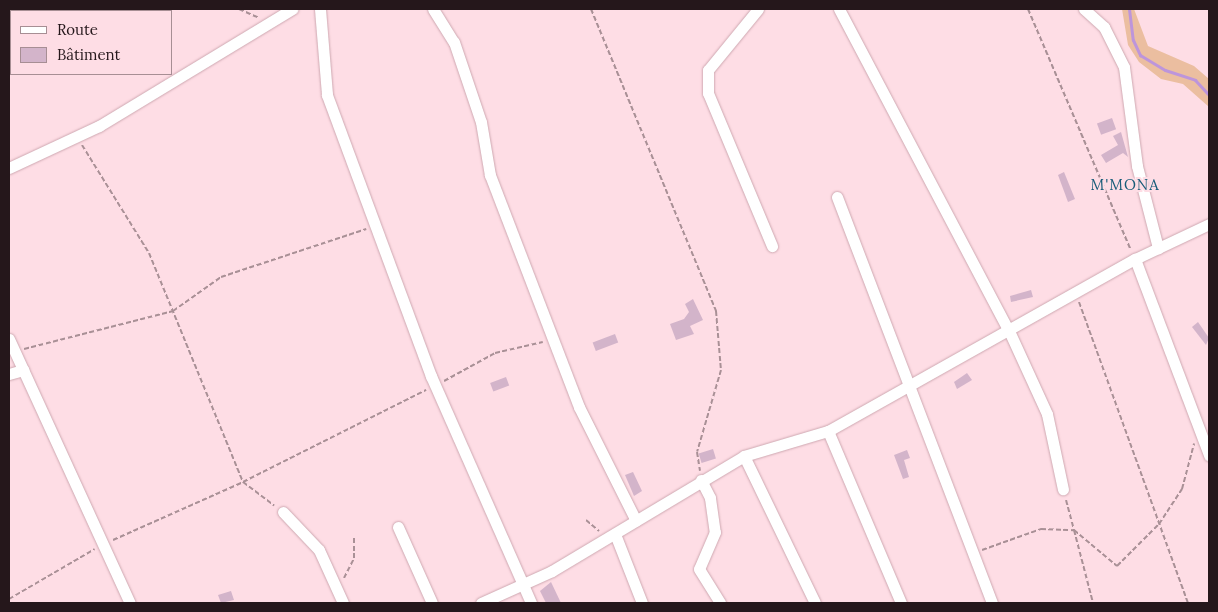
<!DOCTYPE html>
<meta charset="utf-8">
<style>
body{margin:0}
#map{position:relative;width:1218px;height:612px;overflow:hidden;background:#fedde5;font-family:Lora,serif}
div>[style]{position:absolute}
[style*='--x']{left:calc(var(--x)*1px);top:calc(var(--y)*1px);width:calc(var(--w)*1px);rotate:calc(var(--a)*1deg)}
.green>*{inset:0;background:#ebbea0}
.stream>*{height:3px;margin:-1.5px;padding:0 1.5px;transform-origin:1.5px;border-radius:1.5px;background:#bd95db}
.building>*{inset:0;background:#d3b4ca;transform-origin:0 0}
.path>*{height:2px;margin-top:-1px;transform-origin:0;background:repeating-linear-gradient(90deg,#a99096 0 5px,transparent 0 7.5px)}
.roads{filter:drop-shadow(0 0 1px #cea8b1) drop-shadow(0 0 1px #cea8b1)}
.street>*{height:11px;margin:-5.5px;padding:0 5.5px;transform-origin:5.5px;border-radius:5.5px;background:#fff}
span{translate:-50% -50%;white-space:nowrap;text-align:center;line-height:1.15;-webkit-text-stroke:4px #fedde5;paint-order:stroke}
.quarter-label{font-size:15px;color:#175b78;letter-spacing:1px}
.frame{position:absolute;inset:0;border:10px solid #25171b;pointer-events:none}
.legend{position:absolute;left:10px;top:10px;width:162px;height:65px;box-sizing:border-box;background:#fedde5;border:1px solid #a78e94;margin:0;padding:6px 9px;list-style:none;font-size:15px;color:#25171b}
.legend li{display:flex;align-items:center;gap:10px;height:25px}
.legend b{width:25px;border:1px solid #a78e94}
</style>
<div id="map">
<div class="green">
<div style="clip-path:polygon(1122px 9px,1134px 9px,1148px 46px,1194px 66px,1209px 79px,1209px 107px,1183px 84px,1161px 79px,1139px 62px,1128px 45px)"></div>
</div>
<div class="stream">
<div style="--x:1129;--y:9;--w:31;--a:83"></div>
<div style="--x:1133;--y:40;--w:17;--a:65"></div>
<div style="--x:1140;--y:55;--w:29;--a:31"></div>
<div style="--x:1165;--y:70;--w:32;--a:18"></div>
<div style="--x:1195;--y:80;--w:21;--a:47"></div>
</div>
<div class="building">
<div style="left:1112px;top:118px;width:12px;height:16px;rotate:70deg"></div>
<div style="clip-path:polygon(1121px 132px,1128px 157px,1123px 153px,1106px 163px,1101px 155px,1118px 145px,1113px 136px)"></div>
<div style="clip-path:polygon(1064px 172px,1075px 199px,1068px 202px,1058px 175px)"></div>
<div style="clip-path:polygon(1031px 290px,1033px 297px,1011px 302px,1010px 296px)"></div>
<div style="clip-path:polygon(693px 299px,703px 320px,690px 326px,694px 334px,676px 340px,670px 324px,684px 319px,689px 312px,685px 304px)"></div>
<div style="clip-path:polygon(1198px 322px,1209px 338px,1206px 345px,1192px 327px)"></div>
<div style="left:615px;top:334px;width:9px;height:24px;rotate:69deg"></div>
<div style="clip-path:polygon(967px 373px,972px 380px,957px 389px,954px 382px)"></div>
<div style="left:506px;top:377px;width:9px;height:17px;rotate:69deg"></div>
<div style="left:713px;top:449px;width:10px;height:15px;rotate:73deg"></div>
<div style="clip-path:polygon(907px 450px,910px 458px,904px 460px,909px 477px,903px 479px,894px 455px)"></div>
<div style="clip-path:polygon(633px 472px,642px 491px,634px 496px,625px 475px)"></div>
<div style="clip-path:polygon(551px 582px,561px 603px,546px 603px,540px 591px)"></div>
<div style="clip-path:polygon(231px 591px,234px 600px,221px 603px,218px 595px)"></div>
</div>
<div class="path">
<div style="--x:239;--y:9;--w:22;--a:24"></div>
<div style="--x:591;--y:9;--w:327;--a:67.5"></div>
<div style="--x:716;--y:311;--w:59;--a:85.2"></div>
<div style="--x:721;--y:370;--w:85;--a:106.3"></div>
<div style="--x:697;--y:452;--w:19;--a:81"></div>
<div style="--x:1028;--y:9;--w:262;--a:66.9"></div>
<div style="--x:82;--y:145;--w:127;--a:58.2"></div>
<div style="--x:149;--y:253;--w:248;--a:67.7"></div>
<div style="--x:243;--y:482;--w:39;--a:37"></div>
<div style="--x:1079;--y:302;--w:320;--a:70.1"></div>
<div style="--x:24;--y:349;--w:154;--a:-14.3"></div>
<div style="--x:173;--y:311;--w:59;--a:-35.3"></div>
<div style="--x:221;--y:277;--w:153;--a:-18.3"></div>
<div style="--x:444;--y:381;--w:58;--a:-28.8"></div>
<div style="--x:495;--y:353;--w:49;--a:-12.9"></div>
<div style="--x:1066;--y:500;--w:31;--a:75"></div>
<div style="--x:1074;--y:530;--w:56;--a:39.9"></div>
<div style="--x:1117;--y:566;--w:59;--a:-45"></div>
<div style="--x:1159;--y:524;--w:42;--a:-56.7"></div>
<div style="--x:1182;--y:489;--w:47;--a:-75.1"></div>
<div style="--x:586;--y:520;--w:17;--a:40"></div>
<div style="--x:113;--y:540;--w:142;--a:-24"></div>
<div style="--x:243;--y:482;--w:205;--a:-26.7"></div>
<div style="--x:982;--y:550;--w:63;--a:-19.6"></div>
<div style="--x:1041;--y:529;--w:33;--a:2"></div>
<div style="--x:1074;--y:530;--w:75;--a:75.4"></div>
<div style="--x:344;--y:578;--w:22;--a:-63"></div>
<div style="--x:354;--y:558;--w:20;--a:-90"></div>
<div style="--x:9;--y:599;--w:99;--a:-30.2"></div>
</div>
<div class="roads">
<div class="street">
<div style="--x:320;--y:9;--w:86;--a:85.3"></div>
<div style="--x:327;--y:95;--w:300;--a:69.7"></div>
<div style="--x:431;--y:376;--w:248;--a:66.2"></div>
<div style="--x:433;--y:9;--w:39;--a:58"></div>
<div style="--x:454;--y:42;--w:84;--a:71.4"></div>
<div style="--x:481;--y:122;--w:54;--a:80.4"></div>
<div style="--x:490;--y:175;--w:248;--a:69"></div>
<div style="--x:579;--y:407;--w:127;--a:63.4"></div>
<div style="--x:758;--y:9;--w:79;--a:129.3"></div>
<div style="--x:708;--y:70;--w:23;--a:90"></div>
<div style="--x:708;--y:93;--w:166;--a:67.3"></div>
<div style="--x:839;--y:9;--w:366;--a:62.2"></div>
<div style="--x:1010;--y:333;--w:89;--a:65.4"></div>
<div style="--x:1047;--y:414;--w:77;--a:78"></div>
<div style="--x:1084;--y:9;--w:27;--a:42"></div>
<div style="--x:1104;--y:27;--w:45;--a:63.4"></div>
<div style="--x:1124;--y:67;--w:100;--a:82.5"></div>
<div style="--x:1137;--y:166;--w:85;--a:75.6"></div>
<div style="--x:9;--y:168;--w:99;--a:-25"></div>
<div style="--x:99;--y:126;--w:226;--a:-31.2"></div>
<div style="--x:837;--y:197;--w:435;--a:69.1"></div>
<div style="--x:1135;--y:259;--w:210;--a:69.3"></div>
<div style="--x:9;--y:339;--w:290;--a:65.4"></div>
<div style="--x:9;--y:374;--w:15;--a:-16"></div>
<div style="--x:828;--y:431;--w:187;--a:67"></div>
<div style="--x:744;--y:456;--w:163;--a:64.2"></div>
<div style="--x:701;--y:480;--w:20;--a:63"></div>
<div style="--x:710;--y:498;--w:34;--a:82"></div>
<div style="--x:715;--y:532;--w:40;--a:113.4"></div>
<div style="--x:699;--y:569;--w:40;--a:58"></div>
<div style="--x:283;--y:512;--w:52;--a:46.5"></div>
<div style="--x:319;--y:550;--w:58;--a:65.6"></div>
<div style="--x:398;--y:527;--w:83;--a:65.9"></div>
<div style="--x:615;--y:534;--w:74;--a:68.6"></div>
<div style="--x:481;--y:603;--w:78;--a:-24.3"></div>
<div style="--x:552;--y:571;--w:224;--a:-30.9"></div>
<div style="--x:744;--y:456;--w:88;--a:-16.6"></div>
<div style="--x:828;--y:431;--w:352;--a:-29.3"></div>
<div style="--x:1135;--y:259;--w:82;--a:-25.3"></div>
</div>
</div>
<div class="quarter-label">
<span style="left:1125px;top:185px">M'MONA</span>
</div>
<div class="frame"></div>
<ul class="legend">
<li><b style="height:6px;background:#fff"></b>Route</li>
<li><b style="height:14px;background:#d3b4ca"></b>Bâtiment</li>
</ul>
</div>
